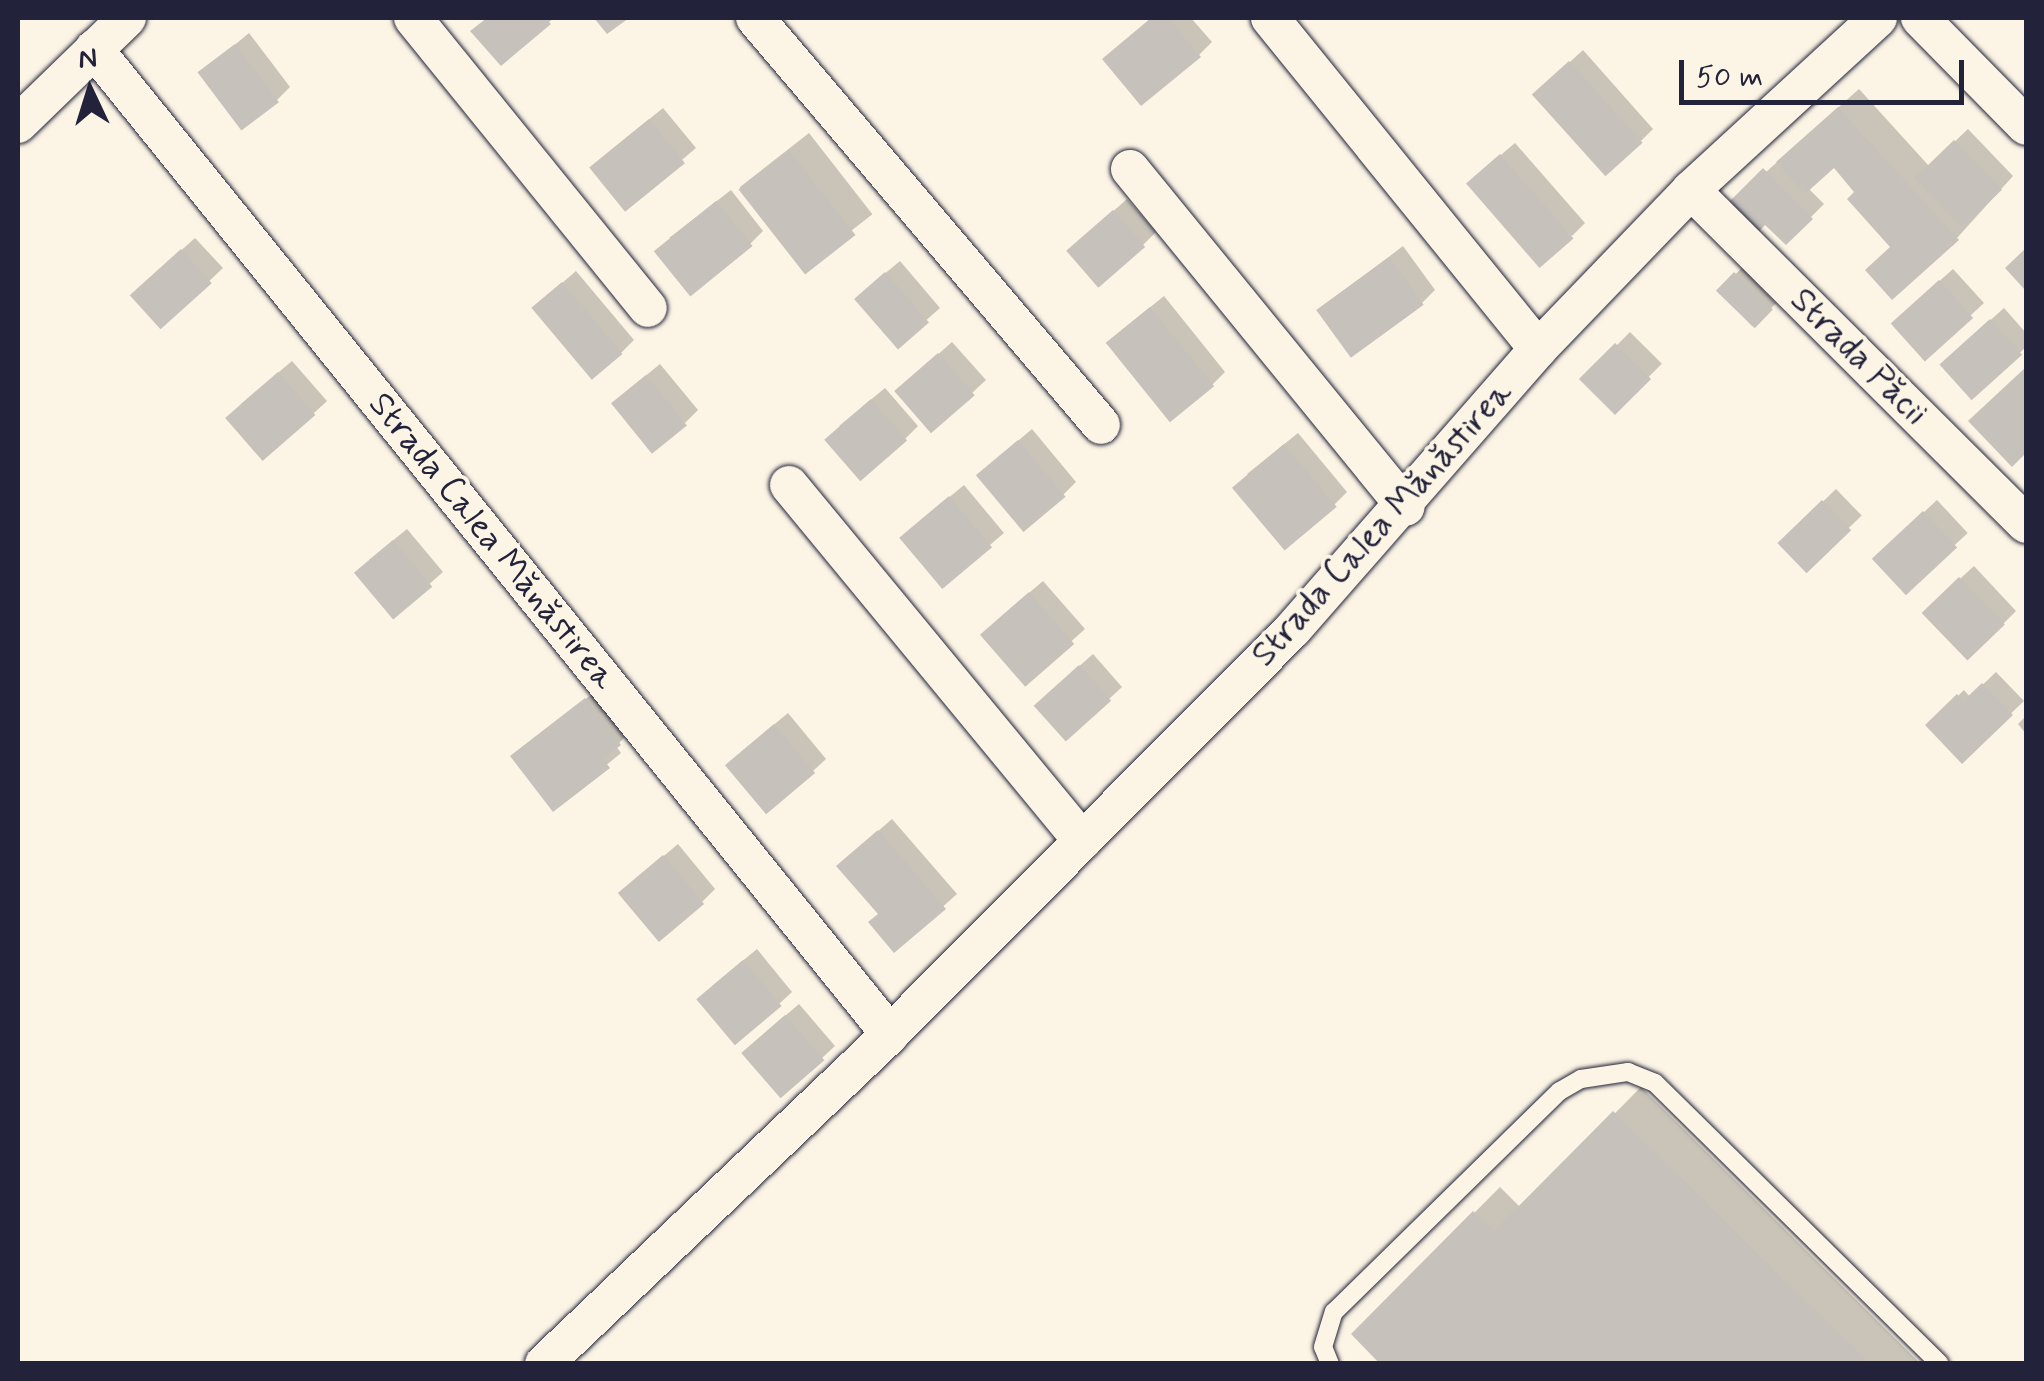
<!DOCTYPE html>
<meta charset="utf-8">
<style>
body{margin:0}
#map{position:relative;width:2044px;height:1381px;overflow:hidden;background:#fcf5e5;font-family:Mynerve,sans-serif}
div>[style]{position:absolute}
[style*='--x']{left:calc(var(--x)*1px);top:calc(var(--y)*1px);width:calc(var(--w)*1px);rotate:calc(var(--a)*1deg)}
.shadow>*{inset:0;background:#0003;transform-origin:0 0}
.building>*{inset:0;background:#c6c1bb;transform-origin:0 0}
.roads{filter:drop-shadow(0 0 2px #22223b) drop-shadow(0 0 2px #22223b)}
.lane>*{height:18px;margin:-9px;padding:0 9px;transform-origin:9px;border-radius:9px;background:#fcf5e5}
.street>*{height:38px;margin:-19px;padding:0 19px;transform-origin:19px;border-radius:19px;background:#fcf5e5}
span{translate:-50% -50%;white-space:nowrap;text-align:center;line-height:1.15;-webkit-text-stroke:8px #fcf5e5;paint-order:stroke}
.street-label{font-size:35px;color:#22223b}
.frame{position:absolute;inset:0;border:20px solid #22223b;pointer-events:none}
.north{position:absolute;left:40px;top:40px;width:100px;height:100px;-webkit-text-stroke:8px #fcf5e5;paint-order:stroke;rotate:356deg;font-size:28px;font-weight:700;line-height:40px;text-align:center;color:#22223b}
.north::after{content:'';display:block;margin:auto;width:35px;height:45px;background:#22223b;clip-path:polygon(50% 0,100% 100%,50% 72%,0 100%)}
.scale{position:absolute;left:1679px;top:60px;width:285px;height:45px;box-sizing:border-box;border:5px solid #22223b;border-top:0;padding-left:12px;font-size:30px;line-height:35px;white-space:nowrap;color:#22223b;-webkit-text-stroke:8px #fcf5e5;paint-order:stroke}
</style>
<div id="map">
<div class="shadow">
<div style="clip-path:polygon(554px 18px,549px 22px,487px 19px,488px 18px)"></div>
<div style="clip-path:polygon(1152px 18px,1191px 18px,1212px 42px,1199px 55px,1118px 46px)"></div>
<div style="clip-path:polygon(249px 33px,290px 87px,277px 100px,201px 73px)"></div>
<div style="clip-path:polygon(1583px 50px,1653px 129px,1641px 141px,1548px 82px)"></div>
<div style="clip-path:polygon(1859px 89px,1929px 166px,1968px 129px,2013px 176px,1957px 238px,1858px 191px,1834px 165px,1808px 188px,1824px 204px,1786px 242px,1766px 221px,1729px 205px)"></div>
<div style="clip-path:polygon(663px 108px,696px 148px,625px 208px,605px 155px)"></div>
<div style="left:809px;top:133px;width:103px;height:88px;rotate:52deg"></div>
<div style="clip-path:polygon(1515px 143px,1585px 223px,1572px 236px,1482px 171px)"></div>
<div style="clip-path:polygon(731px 190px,763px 231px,750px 244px,669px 238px)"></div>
<div style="clip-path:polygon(1127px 199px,1156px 232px,1143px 245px,1083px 238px)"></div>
<div style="clip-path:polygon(195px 238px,223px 268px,162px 326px,146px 282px)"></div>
<div style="clip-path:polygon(1403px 246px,1435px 290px,1422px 303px,1319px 310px)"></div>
<div style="clip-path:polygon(900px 261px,940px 308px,897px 346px,870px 286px)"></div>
<div style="left:1742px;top:268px;width:49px;height:33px;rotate:46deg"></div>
<div style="clip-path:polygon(1953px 269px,1984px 303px,1924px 358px,1907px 310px)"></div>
<div style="clip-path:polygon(576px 271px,634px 340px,621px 353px,547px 296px)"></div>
<div style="clip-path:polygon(1164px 296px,1225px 372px,1212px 385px,1122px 330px)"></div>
<div style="clip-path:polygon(2004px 308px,2026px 333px,2026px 347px,1972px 397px,1955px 352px)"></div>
<div style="left:1630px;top:332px;width:45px;height:66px;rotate:45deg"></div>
<div style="clip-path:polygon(952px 342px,986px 380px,932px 430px,910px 379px)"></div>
<div style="clip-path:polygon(292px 361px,327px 401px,314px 413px,241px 404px)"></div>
<div style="clip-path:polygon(660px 364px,698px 410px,685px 423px,627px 391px)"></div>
<div style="clip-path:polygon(885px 388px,918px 426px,905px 439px,839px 426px)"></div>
<div style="clip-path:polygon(1032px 429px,1076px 482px,1063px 495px,992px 463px)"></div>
<div style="clip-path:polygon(1298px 433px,1347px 492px,1334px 505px,1247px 474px)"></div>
<div style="clip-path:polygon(964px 485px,1004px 533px,943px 585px,916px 525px)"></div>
<div style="left:1836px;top:489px;width:37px;height:77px;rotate:46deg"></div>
<div style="left:1937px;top:500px;width:45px;height:86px;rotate:47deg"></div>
<div style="clip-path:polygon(407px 529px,443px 572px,392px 617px,369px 560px)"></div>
<div style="clip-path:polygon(1974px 566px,2016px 611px,2003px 624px,1924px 612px)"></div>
<div style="clip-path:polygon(1043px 581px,1085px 629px,1025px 683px,995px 622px)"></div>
<div style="clip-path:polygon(1093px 654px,1122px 687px,1109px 699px,1049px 693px)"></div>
<div style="clip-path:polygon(1996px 672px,2024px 701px,1962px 760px,1928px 725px,1964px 690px,1970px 697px)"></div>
<div style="clip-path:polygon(592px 694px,625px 737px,616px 746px,621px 753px,554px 808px,513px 756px)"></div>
<div style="clip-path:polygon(788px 713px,826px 759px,813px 771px,741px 752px)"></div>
<div style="clip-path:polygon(2026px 716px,2026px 734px,2018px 724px)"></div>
<div style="clip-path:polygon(892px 819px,957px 894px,895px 949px,853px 853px)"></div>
<div style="clip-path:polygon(678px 844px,715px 889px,702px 902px,634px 881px)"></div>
<div style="clip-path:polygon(757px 949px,792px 992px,779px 1004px,712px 986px)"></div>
<div style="clip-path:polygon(799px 1004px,835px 1046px,822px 1058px,757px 1040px)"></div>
<div style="clip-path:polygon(1641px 1087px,1921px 1364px,1384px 1364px,1354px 1334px,1500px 1187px,1521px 1208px)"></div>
</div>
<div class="building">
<div style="clip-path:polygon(487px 18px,545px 18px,551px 24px,501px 66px,470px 31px)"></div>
<div style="clip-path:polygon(594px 18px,629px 18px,607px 34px)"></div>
<div style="clip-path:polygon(1151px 18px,1168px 18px,1201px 57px,1141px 106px,1102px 59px)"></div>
<div style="left:235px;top:44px;width:73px;height:47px;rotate:53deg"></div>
<div style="left:1569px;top:61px;width:110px;height:50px;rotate:48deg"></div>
<div style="clip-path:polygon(1838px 107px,1959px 240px,1892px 300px,1865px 270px,1890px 247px,1847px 199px,1854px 192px,1834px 168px,1805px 194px,1776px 162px)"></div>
<div style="left:649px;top:119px;width:57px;height:77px;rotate:51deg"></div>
<div style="left:1954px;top:140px;width:69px;height:55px;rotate:46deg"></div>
<div style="left:789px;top:150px;width:108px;height:64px;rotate:52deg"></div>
<div style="left:1500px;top:154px;width:112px;height:45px;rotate:49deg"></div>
<div style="clip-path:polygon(1763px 168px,1813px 219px,1786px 245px,1765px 225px,1756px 235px,1726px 205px)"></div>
<div style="left:716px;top:201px;width:58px;height:80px;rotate:51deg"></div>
<div style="left:1113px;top:210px;width:49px;height:62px;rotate:49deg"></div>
<div style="clip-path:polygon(2026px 248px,2026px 291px,2005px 268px)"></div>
<div style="left:181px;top:249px;width:46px;height:69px;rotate:48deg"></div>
<div style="left:1389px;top:257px;width:59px;height:90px;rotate:54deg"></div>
<div style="left:885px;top:272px;width:67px;height:41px;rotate:49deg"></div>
<div style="left:1734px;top:272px;width:54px;height:26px;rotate:44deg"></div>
<div style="left:1939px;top:280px;width:51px;height:65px;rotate:48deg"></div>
<div style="left:562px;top:282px;width:94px;height:40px;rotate:50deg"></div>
<div style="left:1150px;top:307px;width:102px;height:57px;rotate:51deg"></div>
<div style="left:1990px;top:319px;width:48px;height:68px;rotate:48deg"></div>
<div style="left:1615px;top:343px;width:51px;height:51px;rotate:45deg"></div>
<div style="left:938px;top:353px;width:56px;height:58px;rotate:49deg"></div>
<div style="clip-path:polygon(2026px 367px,2026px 453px,2012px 467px,1968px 421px)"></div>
<div style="left:278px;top:372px;width:57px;height:70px;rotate:49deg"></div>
<div style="left:646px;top:375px;width:65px;height:45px;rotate:51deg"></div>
<div style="left:871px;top:399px;width:55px;height:62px;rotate:49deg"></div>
<div style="left:1018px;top:440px;width:74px;height:55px;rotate:50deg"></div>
<div style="left:1284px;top:444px;width:82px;height:68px;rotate:50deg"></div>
<div style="left:949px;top:496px;width:67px;height:65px;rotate:50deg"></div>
<div style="left:1822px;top:500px;width:42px;height:62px;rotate:46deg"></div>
<div style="left:1923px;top:511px;width:50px;height:70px;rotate:47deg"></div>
<div style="left:393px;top:540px;width:61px;height:51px;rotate:50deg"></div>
<div style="left:1959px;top:577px;width:66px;height:52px;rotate:46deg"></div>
<div style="left:1029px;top:592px;width:69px;height:65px;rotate:49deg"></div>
<div style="left:1079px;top:665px;width:48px;height:61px;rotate:48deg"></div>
<div style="clip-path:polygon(1982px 683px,2013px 715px,1962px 764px,1925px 725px,1957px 694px,1963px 701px)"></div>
<div style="clip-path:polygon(585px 698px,621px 745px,603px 759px,610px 768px,553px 812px,510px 756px)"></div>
<div style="left:774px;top:724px;width:64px;height:64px;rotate:50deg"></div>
<div style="clip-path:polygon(878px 830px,946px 909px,894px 953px,868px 922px,878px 914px,836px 866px)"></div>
<div style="left:663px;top:855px;width:64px;height:59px;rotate:50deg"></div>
<div style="left:743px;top:960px;width:60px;height:61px;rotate:50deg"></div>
<div style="left:785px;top:1015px;width:60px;height:58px;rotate:49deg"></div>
<div style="clip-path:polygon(1613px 1111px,1870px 1364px,1380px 1364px,1351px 1334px,1473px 1211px,1494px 1231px)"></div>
</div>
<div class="roads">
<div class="lane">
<div style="--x:1330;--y:1364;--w:18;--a:-112"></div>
<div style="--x:1323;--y:1347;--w:37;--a:-73"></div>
<div style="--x:1334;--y:1312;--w:316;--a:-44.4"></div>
<div style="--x:1560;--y:1091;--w:24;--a:-30"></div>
<div style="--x:1581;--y:1079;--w:48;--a:-8.5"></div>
<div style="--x:1628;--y:1072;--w:29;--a:22"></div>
<div style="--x:1655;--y:1083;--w:400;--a:44.6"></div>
</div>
<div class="street">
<div style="--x:413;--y:18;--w:373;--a:51"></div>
<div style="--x:755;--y:18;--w:534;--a:49.63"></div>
<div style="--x:1270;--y:18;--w:426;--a:51"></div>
<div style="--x:1920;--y:18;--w:151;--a:45.5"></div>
<div style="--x:94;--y:49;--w:1266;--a:51.06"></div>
<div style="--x:18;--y:124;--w:152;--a:-44.2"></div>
<div style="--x:1130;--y:169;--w:436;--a:50.8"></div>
<div style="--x:1691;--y:190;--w:473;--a:44.9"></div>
<div style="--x:789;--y:485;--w:461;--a:50.5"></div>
<div style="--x:544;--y:1364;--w:478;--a:-43.6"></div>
<div style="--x:890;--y:1034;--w:571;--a:-45.14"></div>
<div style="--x:1293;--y:629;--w:372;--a:-48.8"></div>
<div style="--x:1538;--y:349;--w:221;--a:-46.1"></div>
<div style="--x:1691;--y:190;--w:254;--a:-42.6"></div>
</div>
</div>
<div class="street-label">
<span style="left:1859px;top:357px;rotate:45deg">Strada Păcii</span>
<span style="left:1382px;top:524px;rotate:-48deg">Strada Calea Mănăstirea</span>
<span style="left:492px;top:541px;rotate:51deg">Strada Calea Mănăstirea</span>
</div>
<div class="frame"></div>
<div class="north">N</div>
<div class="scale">50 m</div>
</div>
